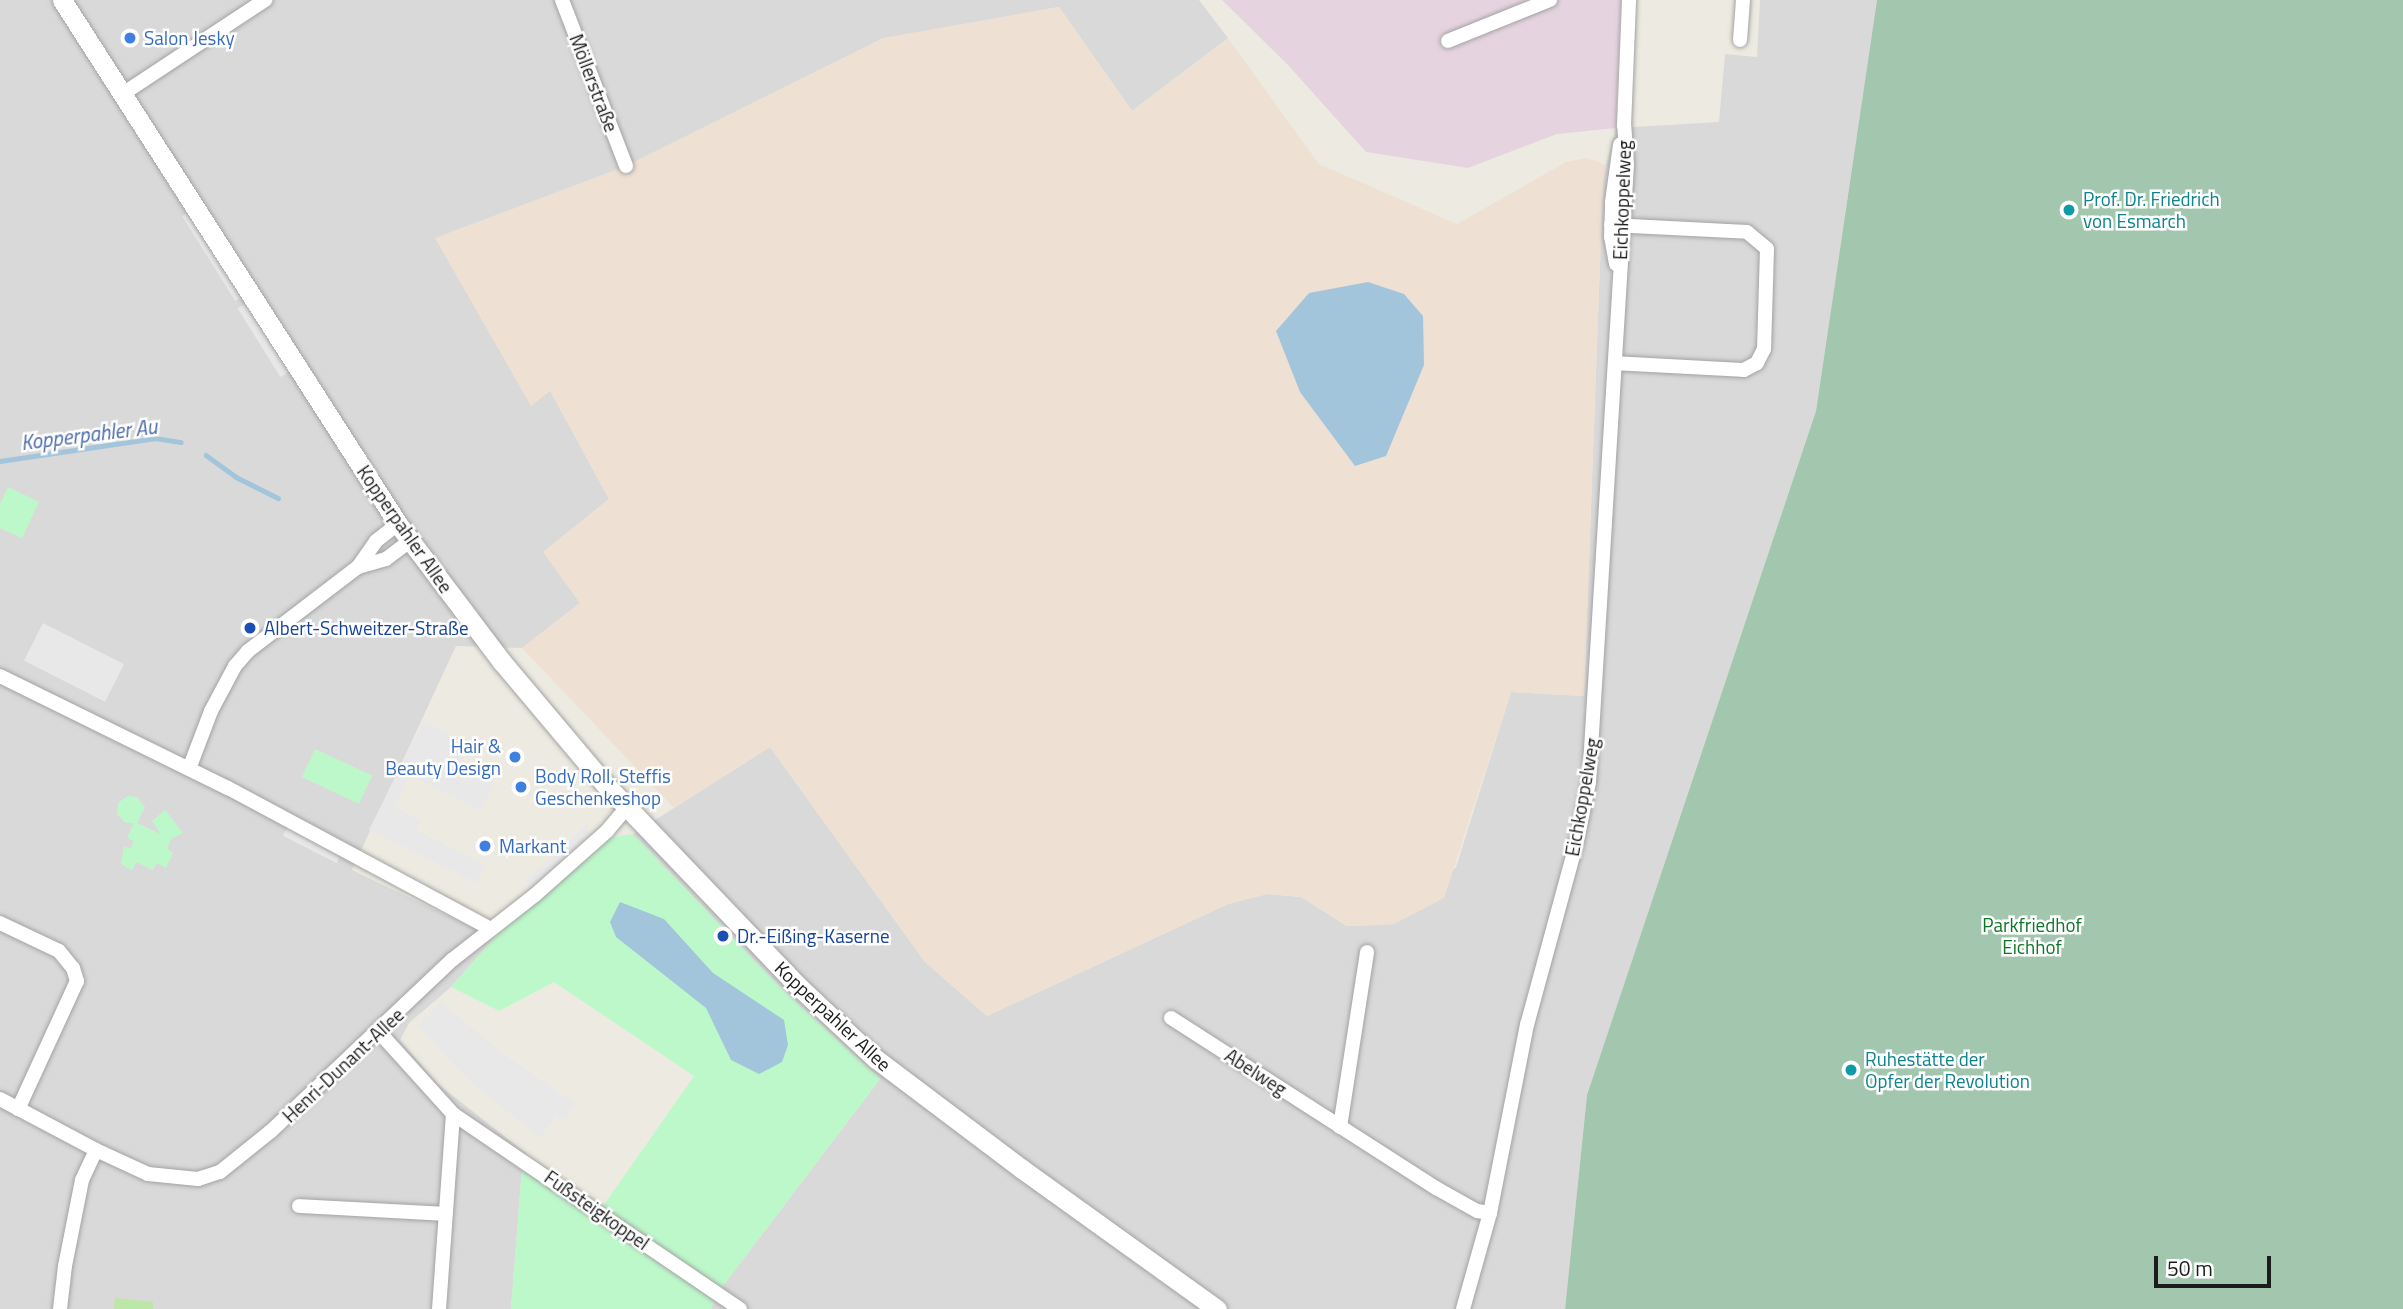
<!DOCTYPE html>
<meta charset="utf-8">
<style>
body{margin:0}
#map{position:relative;width:2403px;height:1309px;overflow:hidden;background:#edebe1;font-family:"Titillium Web",sans-serif}
div>[style]{position:absolute}
[style*='--x']{left:calc(var(--x)*1px);top:calc(var(--y)*1px);width:calc(var(--w)*1px);rotate:calc(var(--a)*1deg)}
.residential>*{inset:0;background:#dad9d9}
.industrial>*{inset:0;background:#e6d3e0}
.military>*{inset:0;background:#efe0d4}
.grass>*{inset:0;background:#bce7a7}
.cemetery>*{inset:0;background:#a3c6ae}
.park>*{inset:0;background:#bdf8cb;transform-origin:0 0}
.parking>*{inset:0;background:#e8e8e8;transform-origin:0 0}
.water>*{inset:0;background:#a2c5db}
.stream>*{height:4.5px;margin:-2.25px;padding:0 2.25px;transform-origin:2.25px;border-radius:2.25px;background:#a2c5db}
.roads{filter:drop-shadow(0 0 2px #a3a3a3) drop-shadow(0 0 2px #a3a3a3)}
.minor>*{height:14px;margin:-7px;padding:0 7px;transform-origin:7px;border-radius:7px;background:#fff}
.tertiary>*{height:19px;margin:-9.5px;padding:0 9.5px;transform-origin:9.5px;border-radius:9.5px;background:#fff}
.dots>*{width:19px;height:19px;translate:-50% -50%;box-sizing:border-box;border:4px solid #fff;border-radius:50%}
span{translate:-50% -50%;white-space:nowrap;text-align:center;line-height:1.15;-webkit-text-stroke:5px #fff;paint-order:stroke}
.shop-label{font-size:19px;color:#366cbe}
.left{translate:0 -50%;text-align:left}
.right{translate:-100% -50%;text-align:right}
.street-label{font-size:19px;color:#1c1c1c}
.culture-label{font-size:19px;color:#0d838f}
.transit-label{font-size:19px;color:#164399}
.park-label{font-size:19px;color:#0d7627}
.water-label{font-size:21px;color:#4a6aa9;font-style:italic}
.scale{position:absolute;left:2154px;top:1256px;width:117px;height:32px;box-sizing:border-box;border:4px solid #1c1c1c;border-top:0;padding-left:9px;font-size:21px;line-height:24px;white-space:nowrap;color:#1c1c1c;-webkit-text-stroke:5px #fff;paint-order:stroke}
</style>
<div id="map">
<div class="residential">
<div style="clip-path:polygon(0 0,1199px 0,1228px 38px,1132px 111px,1059px 7px,883px 39px,626px 166px,531px 406px,550px 390px,609px 499px,544px 552px,580px 603px,522px 648px,456px 646px,352px 870px,494px 938px,451px 987px,409px 1023px,400px 1040px,438px 1084px,527px 1154px,522px 1169px,511px 1309px,0 1309px)"></div>
<div style="clip-path:polygon(1760px 0,1877px 0,1816px 411px,1587px 1095px,1565px 1309px,711px 1309px,716px 1295px,880px 1079px,785px 992px,633px 834px,770px 747px,925px 962px,987px 1016px,1228px 904px,1267px 894px,1301px 897px,1347px 926px,1394px 924px,1456px 867px,1511px 692px,1584px 696px,1603px 181px,1606px 165px,1616px 128px,1719px 122px,1725px 54px,1757px 57px)"></div>
</div>
<div class="industrial">
<div style="clip-path:polygon(1222px 0,1621px 0,1616px 128px,1557px 134px,1468px 168px,1366px 152px,1288px 65px)"></div>
</div>
<div class="military">
<div style="clip-path:polygon(1059px 7px,1132px 111px,1228px 38px,1319px 164px,1457px 224px,1566px 162px,1587px 158px,1606px 165px,1603px 181px,1584px 696px,1511px 692px,1444px 898px,1394px 924px,1362px 926px,1348px 926px,1301px 897px,1267px 894px,1228px 904px,987px 1016px,925px 962px,770px 747px,674px 808px,522px 648px,580px 603px,543px 552px,609px 499px,550px 391px,531px 406px,435px 238px,626px 166px,883px 38px)"></div>
</div>
<div class="grass">
<div style="clip-path:polygon(115px 1298px,153px 1302px,153px 1309px,114px 1309px)"></div>
</div>
<div class="cemetery">
<div style="clip-path:polygon(1877px 0,2403px 0,2403px 1309px,1565px 1309px,1587px 1095px,1816px 411px)"></div>
</div>
<div class="park">
<div style="clip-path:polygon(8px 487px,39px 502px,22px 538px,0 528px,0 504px)"></div>
<div style="left:315px;top:749px;width:63px;height:31px;rotate:25deg"></div>
<div style="clip-path:polygon(128px 796px,137px 797px,145px 807px,137px 823px,161px 834px,152px 821px,165px 810px,183px 833px,171px 839px,167px 849px,173px 853px,166px 868px,157px 863px,153px 870px,136px 862px,132px 870px,121px 864px,124px 846px,130px 849px,134px 841px,127px 838px,134px 823px,126px 823px,117px 814px,118px 803px)"></div>
<div style="clip-path:polygon(633px 834px,785px 992px,880px 1079px,716px 1295px,711px 1309px,511px 1309px,522px 1169px,594px 1219px,694px 1076px,554px 982px,499px 1011px,451px 987px,494px 938px,608px 838px)"></div>
</div>
<div class="parking">
<div style="left:189px;top:212px;width:100px;height:8px;rotate:58deg"></div>
<div style="left:246px;top:303px;width:81px;height:10px;rotate:58deg"></div>
<div style="left:43px;top:623px;width:91px;height:42px;rotate:27deg"></div>
<div style="clip-path:polygon(423px 721px,470px 744px,460px 764px,495px 782px,481px 811px,410px 776px,395px 807px,421px 820px,416px 830px,485px 865px,476px 883px,369px 830px)"></div>
<div style="clip-path:polygon(587px 824px,589px 836px,532px 886px,525px 881px)"></div>
<div style="left:288px;top:826px;width:60px;height:11px;rotate:27deg"></div>
<div style="clip-path:polygon(441px 1002px,506px 1056px,576px 1104px,564px 1121px,556px 1116px,540px 1138px,470px 1082px,417px 1025px)"></div>
</div>
<div class="water">
<div style="clip-path:polygon(1368px 282px,1404px 294px,1423px 316px,1424px 365px,1386px 456px,1355px 466px,1300px 392px,1276px 331px,1309px 293px)"></div>
<div style="clip-path:polygon(620px 902px,664px 919px,713px 973px,784px 1020px,788px 1045px,782px 1062px,759px 1074px,731px 1060px,706px 1008px,616px 937px,610px 922px)"></div>
</div>
<div class="stream">
<div style="--x:206;--y:455;--w:37;--a:36"></div>
<div style="--x:236;--y:477;--w:47;--a:26.6"></div>
<div style="--x:0;--y:461;--w:157;--a:-8.4"></div>
<div style="--x:155;--y:438;--w:26;--a:9"></div>
</div>
<div class="roads">
<div class="minor">
<div style="--x:562;--y:0;--w:178;--a:68.9"></div>
<div style="--x:1740;--y:40;--w:40;--a:-85.7"></div>
<div style="--x:1448;--y:41;--w:110;--a:-21.9"></div>
<div style="--x:121;--y:95;--w:173;--a:-33.4"></div>
<div style="--x:1611;--y:225;--w:136;--a:2.9"></div>
<div style="--x:1747;--y:232;--w:26;--a:40"></div>
<div style="--x:1767;--y:249;--w:100;--a:91.7"></div>
<div style="--x:1764;--y:349;--w:16;--a:117"></div>
<div style="--x:1757;--y:363;--w:15;--a:152"></div>
<div style="--x:1744;--y:370;--w:129;--a:-176.9"></div>
<div style="--x:1616;--y:264;--w:27;--a:-100"></div>
<div style="--x:1611;--y:237;--w:35;--a:-88"></div>
<div style="--x:1612;--y:202;--w:58;--a:-82"></div>
<div style="--x:358;--y:567;--w:32;--a:-55"></div>
<div style="--x:376;--y:541;--w:28;--a:-38"></div>
<div style="--x:0;--y:676;--w:254;--a:26.2"></div>
<div style="--x:228;--y:788;--w:298;--a:28.2"></div>
<div style="--x:189;--y:769;--w:62;--a:-69.2"></div>
<div style="--x:211;--y:711;--w:51;--a:-61.9"></div>
<div style="--x:235;--y:666;--w:20;--a:-49"></div>
<div style="--x:248;--y:651;--w:138;--a:-37.4"></div>
<div style="--x:358;--y:567;--w:29;--a:-16"></div>
<div style="--x:386;--y:559;--w:30;--a:-37"></div>
<div style="--x:0;--y:923;--w:65;--a:25.4"></div>
<div style="--x:59;--y:951;--w:22;--a:51"></div>
<div style="--x:73;--y:968;--w:14;--a:73"></div>
<div style="--x:77;--y:981;--w:141;--a:114.7"></div>
<div style="--x:1171;--y:1018;--w:315;--a:32.7"></div>
<div style="--x:1436;--y:1188;--w:47;--a:29.3"></div>
<div style="--x:1477;--y:1211;--w:13;--a:9"></div>
<div style="--x:379;--y:1032;--w:110;--a:47.9"></div>
<div style="--x:453;--y:1114;--w:196;--a:94.1"></div>
<div style="--x:0;--y:1099;--w:109;--a:28"></div>
<div style="--x:96;--y:1150;--w:57;--a:24.8"></div>
<div style="--x:148;--y:1174;--w:50;--a:5.7"></div>
<div style="--x:198;--y:1179;--w:23;--a:-18"></div>
<div style="--x:220;--y:1172;--w:65;--a:-38.8"></div>
<div style="--x:271;--y:1131;--w:249;--a:-43.4"></div>
<div style="--x:452;--y:960;--w:105;--a:-38.1"></div>
<div style="--x:535;--y:895;--w:96;--a:-41.6"></div>
<div style="--x:607;--y:831;--w:30;--a:-50"></div>
<div style="--x:453;--y:1114;--w:347;--a:34.2"></div>
<div style="--x:1340;--y:1127;--w:177;--a:-81.2"></div>
<div style="--x:299;--y:1206;--w:146;--a:3.1"></div>
<div style="--x:60;--y:1309;--w:43;--a:-83.4"></div>
<div style="--x:65;--y:1266;--w:88;--a:-78.8"></div>
<div style="--x:82;--y:1180;--w:33;--a:-65"></div>
<div style="--x:1463;--y:1309;--w:100;--a:-74.3"></div>
<div style="--x:1490;--y:1213;--w:192;--a:-78.9"></div>
<div style="--x:1527;--y:1025;--w:187;--a:-74.8"></div>
<div style="--x:1576;--y:845;--w:64;--a:-78.3"></div>
<div style="--x:1589;--y:782;--w:618;--a:-86.48"></div>
<div style="--x:1627;--y:165;--w:39;--a:-94"></div>
<div style="--x:1624;--y:126;--w:126;--a:-87.7"></div>
</div>
<div class="tertiary">
<div style="--x:62;--y:0;--w:622;--a:57.33"></div>
<div style="--x:398;--y:524;--w:173;--a:53"></div>
<div style="--x:502;--y:662;--w:158;--a:49.9"></div>
<div style="--x:604;--y:783;--w:278;--a:46.3"></div>
<div style="--x:796;--y:984;--w:110;--a:43.2"></div>
<div style="--x:876;--y:1059;--w:183;--a:37"></div>
<div style="--x:1022;--y:1169;--w:240;--a:35.7"></div>
</div>
</div>
<div class="dots">
<div style="left:130px;top:38px;background:#3f7fe0"></div>
<div style="left:2069px;top:210px;background:#0f9aa8"></div>
<div style="left:250px;top:628px;background:#1a4fb4"></div>
<div style="left:515px;top:757px;background:#3f7fe0"></div>
<div style="left:521px;top:787px;background:#3f7fe0"></div>
<div style="left:485px;top:846px;background:#3f7fe0"></div>
<div style="left:723px;top:936px;background:#1a4fb4"></div>
<div style="left:1851px;top:1070px;background:#0f9aa8"></div>
</div>
<div class="shop-label">
<span class="left" style="left:144px;top:38px">Salon Jesky</span>
<span class="right" style="left:501px;top:757px">Hair &amp;<br>Beauty Design</span>
<span class="left" style="left:535px;top:787px">Body Roll, Steffis<br>Geschenkeshop</span>
<span class="left" style="left:499px;top:846px">Markant</span>
</div>
<div class="street-label">
<span style="left:594px;top:83px;rotate:69deg">Möllerstraße</span>
<span style="left:1622px;top:200px;rotate:-88deg">Eichkoppelweg</span>
<span style="left:405px;top:529px;rotate:55deg">Kopperpahler Allee</span>
<span style="left:1582px;top:797px;rotate:-80deg">Eichkoppelweg</span>
<span style="left:833px;top:1016px;rotate:43deg">Kopperpahler Allee</span>
<span style="left:343px;top:1065px;rotate:-43deg">Henri-Dunant-Allee</span>
<span style="left:1256px;top:1072px;rotate:33deg">Abelweg</span>
<span style="left:597px;top:1210px;rotate:35deg">Fußsteigkoppel</span>
</div>
<div class="culture-label">
<span class="left" style="left:2083px;top:210px">Prof. Dr. Friedrich<br>von Esmarch</span>
<span class="left" style="left:1865px;top:1070px">Ruhestätte der<br>Opfer der Revolution</span>
</div>
<div class="transit-label">
<span class="left" style="left:264px;top:628px">Albert-Schweitzer-Straße</span>
<span class="left" style="left:737px;top:936px">Dr.-Eißing-Kaserne</span>
</div>
<div class="park-label">
<span style="left:2032px;top:936px">Parkfriedhof<br>Eichhof</span>
</div>
<div class="water-label">
<span style="left:89px;top:434px;rotate:-7deg">Kopperpahler Au</span>
</div>
<div class="scale">50 m</div>
</div>
